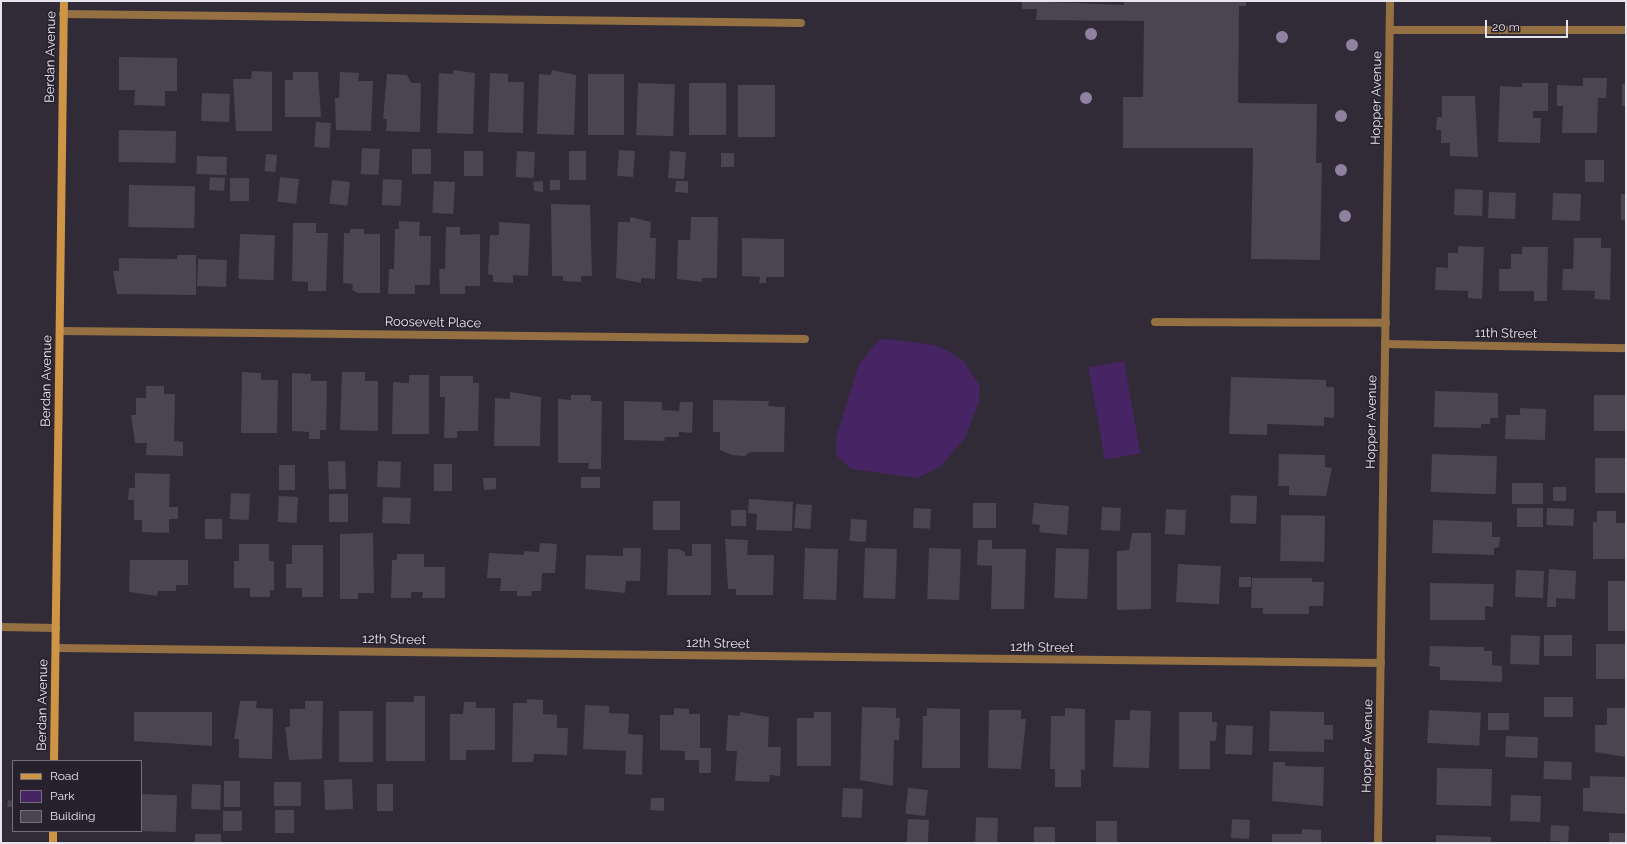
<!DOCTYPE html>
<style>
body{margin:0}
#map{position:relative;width:1627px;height:844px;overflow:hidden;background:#312b37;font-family:Raleway,sans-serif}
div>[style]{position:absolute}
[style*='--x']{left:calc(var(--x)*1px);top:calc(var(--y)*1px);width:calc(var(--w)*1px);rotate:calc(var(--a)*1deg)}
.green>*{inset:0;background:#472564;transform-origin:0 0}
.building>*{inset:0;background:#4b4552;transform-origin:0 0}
.lane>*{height:8px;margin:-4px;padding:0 4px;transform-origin:4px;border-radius:4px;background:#957042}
.street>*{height:8px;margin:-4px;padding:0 4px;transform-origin:4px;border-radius:4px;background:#957042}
.secondary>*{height:8px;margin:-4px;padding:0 4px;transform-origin:4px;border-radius:4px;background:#cf9546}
.trees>*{width:12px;height:12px;margin:-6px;border-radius:50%;background:#90829e}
span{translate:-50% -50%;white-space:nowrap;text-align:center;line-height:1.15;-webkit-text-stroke:3px #27212d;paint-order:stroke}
.street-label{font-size:13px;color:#e8e4ec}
.frame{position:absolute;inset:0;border:2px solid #e8e4ec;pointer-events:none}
.legend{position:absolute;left:12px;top:760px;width:130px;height:72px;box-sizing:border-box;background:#27212d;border:1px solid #746f79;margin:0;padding:5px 7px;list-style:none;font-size:12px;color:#e8e4ec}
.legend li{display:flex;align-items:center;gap:8px;height:20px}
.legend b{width:20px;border:1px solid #746f79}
.scale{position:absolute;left:1485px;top:20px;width:83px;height:18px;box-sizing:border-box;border:2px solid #e8e4ec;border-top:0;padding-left:5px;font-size:12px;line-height:14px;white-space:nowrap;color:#e8e4ec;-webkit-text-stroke:3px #27212d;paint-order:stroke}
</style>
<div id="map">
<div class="green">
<div style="clip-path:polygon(887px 339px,935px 345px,948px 351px,964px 362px,980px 386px,979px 401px,965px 438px,940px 467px,917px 478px,851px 469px,836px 455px,836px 438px,859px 364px,879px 340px)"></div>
<div style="left:1124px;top:361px;width:94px;height:36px;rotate:80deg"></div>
</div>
<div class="building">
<div style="clip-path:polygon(1022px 1px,1124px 5px,1124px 1px,1246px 1px,1246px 6px,1239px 6px,1238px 103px,1317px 104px,1316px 163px,1322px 163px,1320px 260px,1251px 259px,1253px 148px,1123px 148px,1123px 97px,1143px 97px,1144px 21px,1036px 20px,1037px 9px,1022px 9px)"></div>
<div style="clip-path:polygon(119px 57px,177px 58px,177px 91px,165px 91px,165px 106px,134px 105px,135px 90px,119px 90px)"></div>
<div style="clip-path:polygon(453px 70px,475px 73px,473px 134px,437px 133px,439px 73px,453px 74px)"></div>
<div style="clip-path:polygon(552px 70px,576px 75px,574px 135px,537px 134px,539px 74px,551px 75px)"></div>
<div style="clip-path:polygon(252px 71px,272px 72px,272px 131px,236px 131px,233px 79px,251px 79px)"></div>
<div style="clip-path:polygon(293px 72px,318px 72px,321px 117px,285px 117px,285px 80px,293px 80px)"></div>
<div style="clip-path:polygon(340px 72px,359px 73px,358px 81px,373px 81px,371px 131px,336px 130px,335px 98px,339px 98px)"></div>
<div style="clip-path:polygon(490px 73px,508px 74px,508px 82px,524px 82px,523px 133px,488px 132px)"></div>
<div style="clip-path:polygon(387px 74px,407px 75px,411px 83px,421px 83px,420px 132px,386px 131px,387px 119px,383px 119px)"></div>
<div style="left:588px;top:74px;width:36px;height:61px"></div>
<div style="clip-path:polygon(1583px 78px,1607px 78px,1606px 98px,1598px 98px,1597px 133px,1562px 133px,1563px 106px,1557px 106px,1557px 85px,1583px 86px)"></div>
<div style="left:638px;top:83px;width:37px;height:52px;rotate:2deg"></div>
<div style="left:689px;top:83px;width:37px;height:52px"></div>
<div style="clip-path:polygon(1522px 83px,1548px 83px,1548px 111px,1533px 111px,1533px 118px,1541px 118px,1540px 143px,1498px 142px,1500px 86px,1522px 87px)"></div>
<div style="left:1622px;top:84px;width:4px;height:22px"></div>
<div style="left:738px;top:85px;width:37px;height:52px"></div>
<div style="left:202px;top:93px;width:28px;height:28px;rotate:2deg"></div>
<div style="clip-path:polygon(1442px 96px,1475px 96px,1478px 157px,1450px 156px,1450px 143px,1441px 143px,1441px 130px,1436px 130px,1437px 117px,1442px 117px)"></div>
<div style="left:316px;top:122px;width:15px;height:25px;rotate:4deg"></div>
<div style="left:119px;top:130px;width:57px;height:32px;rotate:1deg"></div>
<div style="left:362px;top:148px;width:18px;height:26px;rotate:3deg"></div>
<div style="left:412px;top:149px;width:19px;height:25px"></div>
<div style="left:619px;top:150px;width:16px;height:26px;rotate:4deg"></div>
<div style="left:464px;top:151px;width:19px;height:25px"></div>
<div style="left:517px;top:151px;width:18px;height:26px;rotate:3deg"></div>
<div style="left:569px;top:151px;width:17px;height:29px"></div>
<div style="left:670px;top:151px;width:16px;height:27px;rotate:4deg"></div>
<div style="left:721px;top:153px;width:13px;height:14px"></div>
<div style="left:266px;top:154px;width:11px;height:17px;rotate:5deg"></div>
<div style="left:197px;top:156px;width:30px;height:18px;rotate:2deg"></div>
<div style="left:1585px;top:160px;width:19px;height:22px"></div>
<div style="left:210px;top:177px;width:15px;height:13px;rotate:4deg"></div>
<div style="left:280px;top:177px;width:19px;height:25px;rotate:6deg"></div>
<div style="left:230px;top:178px;width:19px;height:23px"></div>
<div style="left:383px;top:179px;width:19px;height:26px;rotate:3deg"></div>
<div style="left:332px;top:180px;width:18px;height:24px;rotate:6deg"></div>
<div style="left:550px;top:180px;width:10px;height:10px"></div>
<div style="left:434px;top:181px;width:21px;height:32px;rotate:3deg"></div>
<div style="clip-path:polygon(543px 181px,543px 192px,534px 191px,533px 182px)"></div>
<div style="clip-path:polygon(676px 181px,688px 181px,688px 193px,675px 192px)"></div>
<div style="left:129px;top:185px;width:66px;height:42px;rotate:1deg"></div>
<div style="left:1455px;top:189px;width:28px;height:26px;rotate:2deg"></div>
<div style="left:1489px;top:192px;width:27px;height:26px;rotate:2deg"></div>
<div style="left:1553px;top:193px;width:28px;height:27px;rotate:2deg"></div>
<div style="left:1621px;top:194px;width:5px;height:26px"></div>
<div style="clip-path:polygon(551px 204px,590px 205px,592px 276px,581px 276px,581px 282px,563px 281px,563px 276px,552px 276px)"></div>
<div style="clip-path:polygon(630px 217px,651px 222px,650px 238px,656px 238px,655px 279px,641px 278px,641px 283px,616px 278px,618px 222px,630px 222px)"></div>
<div style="clip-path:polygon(691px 217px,718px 217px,717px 278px,702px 278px,702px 282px,677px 279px,678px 240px,690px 240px)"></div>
<div style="clip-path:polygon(399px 221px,420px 222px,419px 236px,431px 236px,430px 285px,415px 285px,415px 294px,388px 294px,389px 269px,394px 269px,395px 229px,399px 229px)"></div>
<div style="clip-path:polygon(499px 222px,530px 224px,528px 276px,513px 275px,513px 283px,493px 282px,493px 275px,488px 274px,490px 235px,499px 235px)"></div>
<div style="clip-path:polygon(293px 223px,316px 223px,316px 233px,328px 233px,326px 291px,308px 291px,308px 282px,292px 281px)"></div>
<div style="clip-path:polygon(446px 227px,460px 227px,460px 235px,480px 234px,480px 286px,465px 286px,465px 294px,440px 294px,439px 269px,445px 269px)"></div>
<div style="clip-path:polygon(350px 229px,364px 229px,364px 234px,380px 234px,380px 293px,358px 293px,352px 290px,353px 284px,343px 283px,344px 233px,350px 233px)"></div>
<div style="left:240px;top:234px;width:35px;height:45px;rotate:2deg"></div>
<div style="clip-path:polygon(742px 238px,784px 239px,784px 277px,766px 277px,766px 283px,759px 283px,760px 277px,742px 276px)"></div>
<div style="clip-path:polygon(1574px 238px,1601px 238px,1601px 248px,1611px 248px,1610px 300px,1594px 299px,1595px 291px,1562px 290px,1563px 269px,1573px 269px)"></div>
<div style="clip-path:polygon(1458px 246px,1484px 247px,1482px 299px,1468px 298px,1468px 291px,1435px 290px,1436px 267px,1448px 268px,1448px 253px,1458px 253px)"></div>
<div style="clip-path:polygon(1522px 247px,1548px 247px,1547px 301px,1534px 301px,1534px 291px,1499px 291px,1499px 269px,1511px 269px,1511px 254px,1522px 254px)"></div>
<div style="clip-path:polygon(177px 255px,196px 255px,196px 295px,117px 294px,113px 271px,119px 271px,119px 258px,177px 259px)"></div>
<div style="left:198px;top:259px;width:29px;height:27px;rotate:2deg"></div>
<div style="clip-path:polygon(242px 372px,261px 373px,261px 380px,278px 380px,277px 433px,241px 433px)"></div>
<div style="clip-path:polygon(342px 372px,365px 372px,365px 381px,378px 381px,378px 431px,340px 430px)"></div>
<div style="clip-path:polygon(292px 373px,311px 374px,311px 381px,327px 381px,326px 430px,320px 430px,320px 439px,309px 439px,309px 432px,292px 431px)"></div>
<div style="clip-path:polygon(409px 375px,429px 375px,429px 434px,392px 434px,393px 382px,409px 383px)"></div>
<div style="clip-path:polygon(440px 376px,473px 376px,473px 383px,479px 383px,478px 431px,457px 431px,457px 438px,444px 438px,445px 397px,440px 397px)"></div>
<div style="clip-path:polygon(1231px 377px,1326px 380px,1326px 387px,1334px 387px,1334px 418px,1324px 417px,1324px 426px,1267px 424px,1267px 435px,1229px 434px)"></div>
<div style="clip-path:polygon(146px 386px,164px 386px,164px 394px,175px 394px,174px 441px,183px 442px,183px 456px,146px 455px,147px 443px,135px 443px,131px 415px,136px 415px,136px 398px,146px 398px)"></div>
<div style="clip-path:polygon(1435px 391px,1498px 393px,1498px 418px,1490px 418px,1490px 424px,1481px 424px,1481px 428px,1434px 427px)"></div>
<div style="clip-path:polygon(510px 392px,541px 397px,540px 446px,494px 446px,495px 398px,510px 399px)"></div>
<div style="clip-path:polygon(571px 395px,591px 395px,591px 401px,602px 401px,601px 469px,588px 469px,589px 463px,558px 463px,558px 399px,571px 400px)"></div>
<div style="left:1594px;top:395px;width:32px;height:36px"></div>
<div style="clip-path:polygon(713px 400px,769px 401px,768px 406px,785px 407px,784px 452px,750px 452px,745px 456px,732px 455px,720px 450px,720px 432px,713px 432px)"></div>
<div style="clip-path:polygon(624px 401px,662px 402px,662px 410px,679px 411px,680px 402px,693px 402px,692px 433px,679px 432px,679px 437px,664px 437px,665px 441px,624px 440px)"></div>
<div style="clip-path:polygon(1520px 408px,1546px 409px,1545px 440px,1505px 439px,1506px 415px,1520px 415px)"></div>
<div style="clip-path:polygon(1279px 454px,1325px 455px,1325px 467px,1332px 468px,1326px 496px,1289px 495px,1289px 486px,1278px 486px)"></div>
<div style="left:1432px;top:454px;width:65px;height:38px;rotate:2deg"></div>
<div style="left:1595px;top:458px;width:31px;height:35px"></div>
<div style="left:345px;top:461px;width:28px;height:17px;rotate:88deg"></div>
<div style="left:378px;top:461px;width:23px;height:26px;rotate:2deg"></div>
<div style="left:434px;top:464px;width:18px;height:27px"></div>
<div style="left:279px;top:465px;width:16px;height:25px"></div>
<div style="clip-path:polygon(135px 473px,170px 474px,169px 507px,178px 507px,178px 519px,169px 519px,169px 533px,142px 532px,142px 520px,134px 520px,134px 500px,128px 500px,129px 488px,135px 488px)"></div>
<div style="left:581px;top:477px;width:19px;height:11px"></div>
<div style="clip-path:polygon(483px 478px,496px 478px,496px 489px,484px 490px)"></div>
<div style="left:1512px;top:483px;width:31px;height:21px"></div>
<div style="left:1553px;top:487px;width:13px;height:14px"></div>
<div style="left:231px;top:493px;width:19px;height:26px;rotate:3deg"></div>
<div style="left:329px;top:494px;width:19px;height:28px"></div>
<div style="left:1231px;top:495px;width:26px;height:28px;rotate:2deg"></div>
<div style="left:279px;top:496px;width:19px;height:26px;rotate:3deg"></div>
<div style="left:383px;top:497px;width:28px;height:26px;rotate:2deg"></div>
<div style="clip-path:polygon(749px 499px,793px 502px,792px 531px,756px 530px,757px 514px,748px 513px)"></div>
<div style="left:653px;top:501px;width:27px;height:29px"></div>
<div style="left:973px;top:503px;width:23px;height:25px"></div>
<div style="clip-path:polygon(1034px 503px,1069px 506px,1067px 535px,1039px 532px,1040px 525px,1032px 524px)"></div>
<div style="left:796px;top:504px;width:16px;height:24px;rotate:4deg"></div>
<div style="left:1102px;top:507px;width:19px;height:23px;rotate:3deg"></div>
<div style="left:914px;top:508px;width:17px;height:20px;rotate:3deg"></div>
<div style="left:1517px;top:508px;width:26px;height:19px"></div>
<div style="left:1547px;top:508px;width:27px;height:17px;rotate:2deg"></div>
<div style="left:1166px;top:509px;width:20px;height:25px;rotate:3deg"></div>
<div style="left:731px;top:510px;width:15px;height:16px"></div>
<div style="clip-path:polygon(1597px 511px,1616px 511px,1616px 523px,1626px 523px,1626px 559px,1593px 559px,1593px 522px,1597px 522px)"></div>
<div style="left:1281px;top:515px;width:44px;height:46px;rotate:1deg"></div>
<div style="left:205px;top:519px;width:17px;height:20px"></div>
<div style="left:851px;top:519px;width:16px;height:22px;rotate:4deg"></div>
<div style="clip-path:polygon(1433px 520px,1492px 522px,1492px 537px,1500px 537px,1499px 547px,1494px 548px,1494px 555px,1432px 553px)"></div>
<div style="clip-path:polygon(373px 533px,374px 593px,358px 593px,358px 599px,340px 599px,340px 534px)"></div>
<div style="clip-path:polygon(1132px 533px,1151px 533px,1151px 609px,1117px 610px,1117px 551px,1129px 550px)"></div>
<div style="clip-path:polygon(725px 539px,748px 540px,747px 555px,774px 555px,773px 595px,736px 595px,736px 589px,728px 589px)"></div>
<div style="clip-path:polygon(978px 540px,992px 540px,992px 549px,1026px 549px,1024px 609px,991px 609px,992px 566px,977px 565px)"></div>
<div style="clip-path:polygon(540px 543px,557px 544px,555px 573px,542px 573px,541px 591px,532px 591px,531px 596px,517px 596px,517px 591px,500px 591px,501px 578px,487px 578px,489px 553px,524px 555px,524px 551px,539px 552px)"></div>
<div style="clip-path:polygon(239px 544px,269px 544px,269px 561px,274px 561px,274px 590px,270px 590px,270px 597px,250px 597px,250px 588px,234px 588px,234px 561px,239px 561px)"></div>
<div style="clip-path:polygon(692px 544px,711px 544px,711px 595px,667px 595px,668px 549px,678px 549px,685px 552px,685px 556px,692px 556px)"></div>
<div style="clip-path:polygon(292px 545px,323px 545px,323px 597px,302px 597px,302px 588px,286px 588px,286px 564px,292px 564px)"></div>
<div style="clip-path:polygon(623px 548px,641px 548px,640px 581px,626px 581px,625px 593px,585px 589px,586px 555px,623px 556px)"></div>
<div style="left:805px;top:548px;width:33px;height:51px;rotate:2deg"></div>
<div style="left:865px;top:548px;width:32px;height:50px;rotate:2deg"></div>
<div style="left:929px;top:548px;width:32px;height:51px;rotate:2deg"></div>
<div style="left:1056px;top:548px;width:33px;height:50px;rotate:2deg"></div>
<div style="clip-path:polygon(397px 554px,424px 554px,424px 567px,445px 567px,445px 598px,422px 598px,423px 592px,411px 592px,411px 598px,391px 598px,392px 560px,397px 560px)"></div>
<div style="clip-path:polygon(130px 560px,188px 560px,188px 585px,176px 585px,176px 591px,158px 591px,157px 596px,129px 592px)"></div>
<div style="left:1178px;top:564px;width:43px;height:38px;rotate:3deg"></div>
<div style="clip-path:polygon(1549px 569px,1576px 571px,1575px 599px,1556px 598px,1556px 607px,1547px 607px)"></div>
<div style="left:1516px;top:570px;width:28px;height:27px;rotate:2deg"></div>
<div style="left:1239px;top:577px;width:12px;height:10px"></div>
<div style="clip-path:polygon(1252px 578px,1312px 578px,1312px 582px,1324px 582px,1323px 606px,1309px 606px,1309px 614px,1263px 614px,1263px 608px,1251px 608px)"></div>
<div style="left:1608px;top:581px;width:18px;height:50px"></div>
<div style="clip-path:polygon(1430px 583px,1494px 584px,1493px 607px,1485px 606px,1485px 620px,1430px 620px)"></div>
<div style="left:1511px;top:635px;width:29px;height:29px;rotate:2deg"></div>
<div style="left:1544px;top:635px;width:28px;height:21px"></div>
<div style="left:1596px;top:644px;width:30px;height:35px"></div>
<div style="clip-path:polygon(1430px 646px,1484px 647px,1484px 651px,1492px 651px,1492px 665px,1502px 666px,1502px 682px,1440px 680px,1440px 667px,1429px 666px)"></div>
<div style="clip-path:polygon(414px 696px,425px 696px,425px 761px,386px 761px,386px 702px,414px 702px)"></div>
<div style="left:1544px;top:697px;width:29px;height:20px"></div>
<div style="clip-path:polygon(527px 699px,543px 700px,543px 714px,557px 715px,557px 728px,568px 728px,567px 755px,534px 754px,533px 762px,512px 762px,513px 703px,527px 703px)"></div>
<div style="clip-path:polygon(240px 701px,257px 701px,256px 708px,273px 709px,272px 759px,239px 758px,239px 739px,234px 739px)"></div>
<div style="clip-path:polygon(305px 701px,323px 701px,322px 759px,289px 760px,285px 727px,290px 727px,290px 709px,305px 709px)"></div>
<div style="clip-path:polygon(464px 702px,476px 702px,476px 708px,495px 708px,495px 750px,466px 750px,466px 760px,450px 760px,450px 714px,463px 714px)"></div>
<div style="clip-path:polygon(585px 705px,609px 706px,609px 713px,629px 714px,628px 734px,643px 735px,642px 775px,625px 774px,626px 751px,583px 749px)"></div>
<div style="clip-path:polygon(862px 707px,896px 708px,896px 718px,900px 718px,899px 740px,894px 740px,893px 786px,860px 780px)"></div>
<div style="clip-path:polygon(674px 708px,689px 709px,689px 714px,700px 714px,700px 748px,711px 748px,711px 773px,699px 773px,699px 760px,685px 760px,685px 751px,660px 750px,660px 715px,674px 715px)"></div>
<div style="clip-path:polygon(927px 708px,960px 709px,960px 768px,922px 768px,923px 716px,927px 716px)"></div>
<div style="clip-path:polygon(1065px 708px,1085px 709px,1085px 770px,1081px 769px,1081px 787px,1055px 787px,1055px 769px,1050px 769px,1051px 716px,1065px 716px)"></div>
<div style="clip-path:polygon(1607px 708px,1626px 708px,1626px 757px,1595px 752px,1595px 725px,1607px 725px)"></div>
<div style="clip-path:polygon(989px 710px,1021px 710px,1021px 719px,1026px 719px,1021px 769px,988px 768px)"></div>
<div style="clip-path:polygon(1130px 710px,1151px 711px,1149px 768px,1113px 767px,1115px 720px,1130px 720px)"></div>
<div style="left:1429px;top:710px;width:52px;height:33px;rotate:3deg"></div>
<div style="left:339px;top:711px;width:34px;height:51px"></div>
<div style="clip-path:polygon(1270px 711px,1324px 712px,1324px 725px,1333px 725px,1333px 740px,1324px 739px,1324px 752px,1269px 751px)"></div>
<div style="clip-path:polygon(134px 712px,212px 712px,212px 746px,134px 741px)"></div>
<div style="clip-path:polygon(740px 712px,769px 717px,768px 747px,781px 747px,780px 776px,770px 775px,769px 782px,735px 781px,737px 751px,726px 751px,728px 715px,740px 716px)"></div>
<div style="clip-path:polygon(814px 712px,831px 712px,831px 766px,797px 766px,797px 718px,814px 718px)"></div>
<div style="clip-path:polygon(1179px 712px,1212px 712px,1212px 722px,1217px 722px,1216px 741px,1210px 741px,1210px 769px,1179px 769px)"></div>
<div style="left:1488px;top:713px;width:21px;height:17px"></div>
<div style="left:1226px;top:725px;width:27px;height:29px;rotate:2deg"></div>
<div style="left:1506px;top:736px;width:32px;height:21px;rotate:2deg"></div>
<div style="left:1544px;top:761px;width:28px;height:18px;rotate:2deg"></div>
<div style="clip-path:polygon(1273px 762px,1285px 762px,1285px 766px,1324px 767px,1323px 806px,1272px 801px)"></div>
<div style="left:1437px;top:768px;width:55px;height:37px;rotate:1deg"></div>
<div style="clip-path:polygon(1590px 776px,1626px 777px,1626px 814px,1583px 811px,1583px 788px,1590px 788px)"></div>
<div style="left:352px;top:779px;width:30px;height:28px;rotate:88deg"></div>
<div style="left:224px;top:781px;width:16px;height:26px"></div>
<div style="left:301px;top:782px;width:24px;height:27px;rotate:90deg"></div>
<div style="left:192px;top:784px;width:29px;height:25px;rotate:2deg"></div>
<div style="left:377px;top:784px;width:16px;height:27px"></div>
<div style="left:843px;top:788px;width:20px;height:29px;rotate:3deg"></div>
<div style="left:908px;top:788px;width:20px;height:26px;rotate:6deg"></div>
<div style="left:141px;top:794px;width:36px;height:37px;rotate:2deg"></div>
<div style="left:1511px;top:795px;width:30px;height:26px;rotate:2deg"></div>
<div style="clip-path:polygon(651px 798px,664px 798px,664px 811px,650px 810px)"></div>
<div style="clip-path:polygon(8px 800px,13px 801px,13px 807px,7px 807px)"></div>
<div style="left:275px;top:810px;width:19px;height:23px"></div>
<div style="left:223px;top:811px;width:19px;height:20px"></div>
<div style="left:998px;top:818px;width:25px;height:22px;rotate:92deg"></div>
<div style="left:908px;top:819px;width:21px;height:23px;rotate:3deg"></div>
<div style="left:1232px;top:819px;width:18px;height:19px;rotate:3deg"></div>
<div style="left:1096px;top:821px;width:21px;height:22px"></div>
<div style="left:1551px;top:825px;width:18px;height:16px;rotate:3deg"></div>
<div style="left:1034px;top:827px;width:21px;height:16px"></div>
<div style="clip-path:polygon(1302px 829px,1321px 830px,1321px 843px,1272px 843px,1272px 834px,1302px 834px)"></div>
<div style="left:1609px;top:833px;width:17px;height:10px"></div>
<div style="left:195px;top:834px;width:26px;height:9px"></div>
<div style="clip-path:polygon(1436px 835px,1491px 837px,1491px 843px,1436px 843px)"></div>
</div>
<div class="lane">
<div style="--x:1155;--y:322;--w:231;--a:0.2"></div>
</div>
<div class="street">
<div style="--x:63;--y:14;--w:738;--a:0.7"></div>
<div style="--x:1390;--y:30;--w:236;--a:0"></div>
<div style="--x:60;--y:331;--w:745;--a:0.62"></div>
<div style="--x:1385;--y:344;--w:241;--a:1"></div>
<div style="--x:1;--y:627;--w:55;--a:1"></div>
<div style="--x:56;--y:648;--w:1325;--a:0.65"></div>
<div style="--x:1378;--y:843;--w:842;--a:-89.18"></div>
</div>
<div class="secondary">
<div style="--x:54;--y:761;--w:760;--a:-89.25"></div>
<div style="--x:53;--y:843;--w:12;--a:-90"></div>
</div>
<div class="trees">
<div style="left:1091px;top:34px"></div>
<div style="left:1282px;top:37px"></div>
<div style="left:1352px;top:45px"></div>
<div style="left:1086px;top:98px"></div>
<div style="left:1341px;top:116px"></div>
<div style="left:1341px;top:170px"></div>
<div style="left:1345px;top:216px"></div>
</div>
<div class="street-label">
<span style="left:51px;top:57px;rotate:-89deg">Berdan Avenue</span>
<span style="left:1377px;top:98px;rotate:-89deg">Hopper Avenue</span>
<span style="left:433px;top:323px;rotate:1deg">Roosevelt Place</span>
<span style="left:1506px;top:334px;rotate:1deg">11th Street</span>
<span style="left:47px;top:381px;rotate:-89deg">Berdan Avenue</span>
<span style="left:1372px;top:422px;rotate:-89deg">Hopper Avenue</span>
<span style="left:394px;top:640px;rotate:1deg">12th Street</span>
<span style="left:718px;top:644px;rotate:1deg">12th Street</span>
<span style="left:1042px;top:648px;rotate:1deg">12th Street</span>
<span style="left:43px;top:705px;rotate:-89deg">Berdan Avenue</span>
<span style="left:1368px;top:746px;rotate:-89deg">Hopper Avenue</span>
</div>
<div class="frame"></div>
<ul class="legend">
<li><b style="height:5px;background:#cf9546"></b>Road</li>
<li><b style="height:11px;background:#472564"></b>Park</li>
<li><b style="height:11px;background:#4b4552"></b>Building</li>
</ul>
<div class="scale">20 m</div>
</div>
